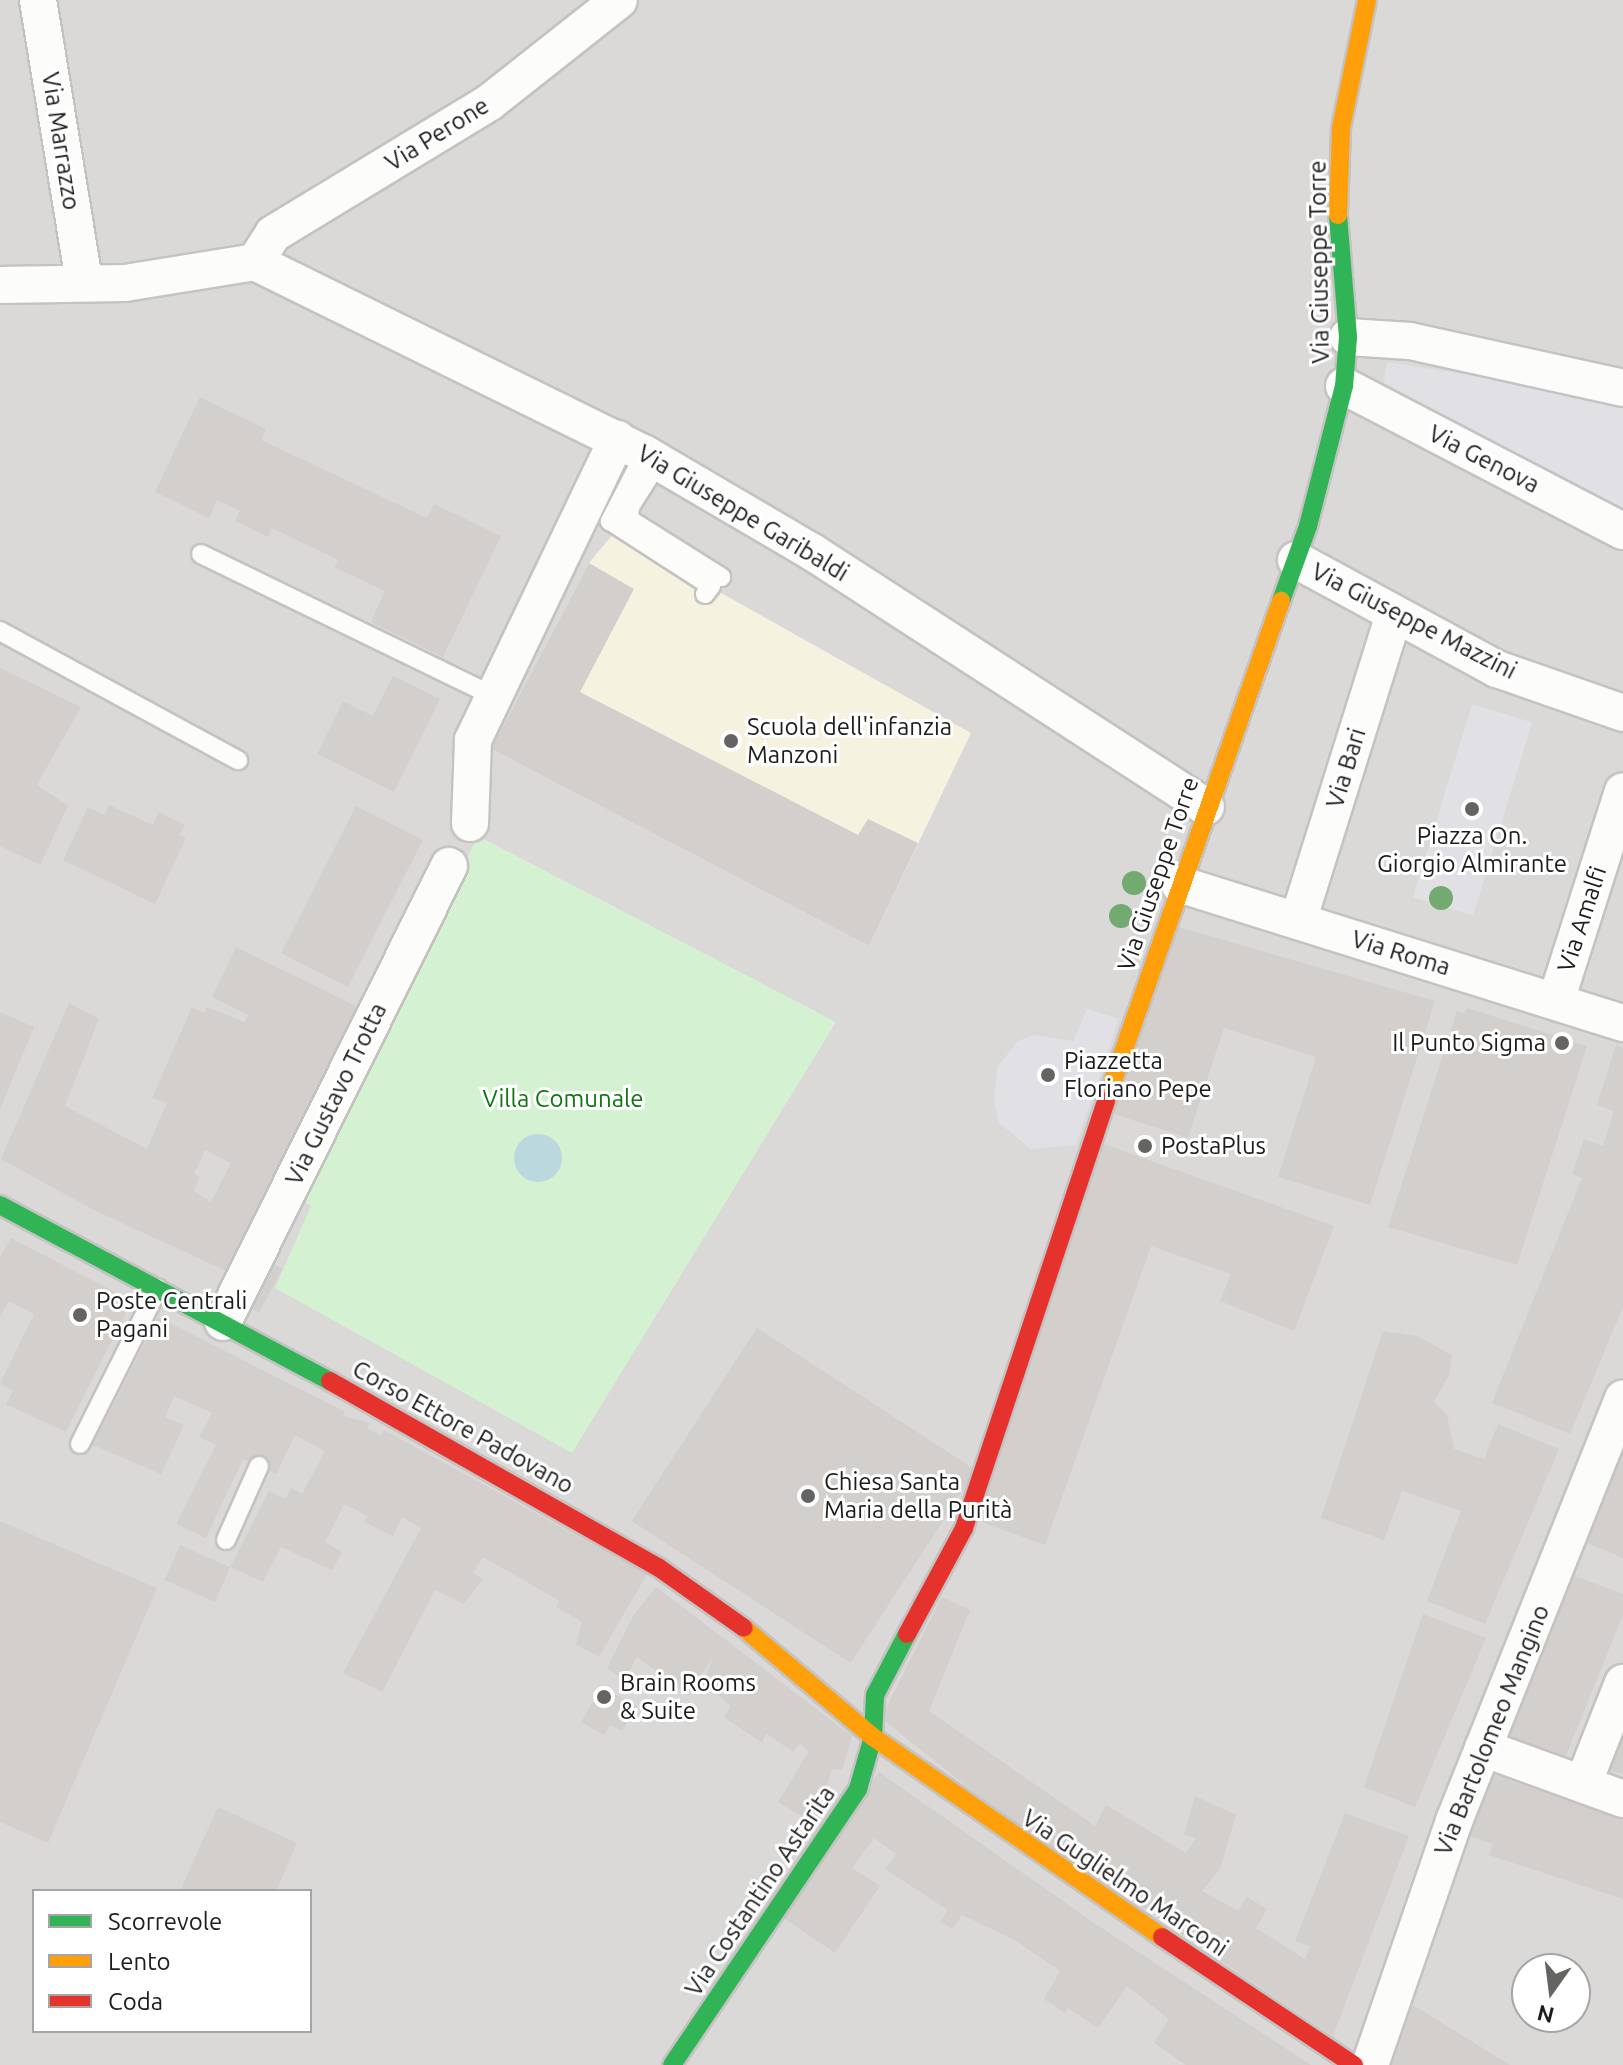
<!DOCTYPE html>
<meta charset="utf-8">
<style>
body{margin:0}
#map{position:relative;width:1623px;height:2065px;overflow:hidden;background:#ebe9e6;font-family:Ubuntu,sans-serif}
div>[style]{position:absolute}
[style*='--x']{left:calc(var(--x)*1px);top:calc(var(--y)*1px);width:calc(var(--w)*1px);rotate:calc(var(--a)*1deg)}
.residential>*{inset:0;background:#dad9d7}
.education>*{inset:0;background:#f5f3e0}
.park>*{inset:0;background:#d4f1d2}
.plaza>*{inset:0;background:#e0e0e5;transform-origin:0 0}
.water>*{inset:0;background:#bad8de}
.round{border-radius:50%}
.building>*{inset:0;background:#d2cfcd;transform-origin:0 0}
.roads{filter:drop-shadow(2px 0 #c4c3c2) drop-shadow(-2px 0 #c4c3c2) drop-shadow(0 2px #c4c3c2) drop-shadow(0 -2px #c4c3c2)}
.lane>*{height:18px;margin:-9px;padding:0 9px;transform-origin:9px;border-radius:9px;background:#fcfcfb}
.street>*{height:36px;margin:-18px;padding:0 18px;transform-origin:18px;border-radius:18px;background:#fcfcfb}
.fast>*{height:18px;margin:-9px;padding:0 9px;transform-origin:9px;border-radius:9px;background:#30b455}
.slow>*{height:18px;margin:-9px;padding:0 9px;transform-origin:9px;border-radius:9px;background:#ff9f0a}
.jam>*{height:18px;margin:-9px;padding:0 9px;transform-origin:9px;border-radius:9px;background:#e5322d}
.trees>*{width:24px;height:24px;margin:-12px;border-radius:50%;background:#72aa71}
.dots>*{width:22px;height:22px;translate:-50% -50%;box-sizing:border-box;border:4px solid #fff;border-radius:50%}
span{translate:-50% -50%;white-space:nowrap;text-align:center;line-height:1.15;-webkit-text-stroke:6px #fff;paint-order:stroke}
.street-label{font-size:24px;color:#1d1d1d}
.poi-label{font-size:24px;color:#1d1d1d}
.left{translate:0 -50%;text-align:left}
.right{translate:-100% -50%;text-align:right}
.park-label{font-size:24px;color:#0f7712}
.legend{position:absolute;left:32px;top:1889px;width:280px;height:144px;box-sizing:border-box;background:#fff;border:2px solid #a5a5a5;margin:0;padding:10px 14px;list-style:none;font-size:24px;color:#1d1d1d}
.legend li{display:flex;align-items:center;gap:16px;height:40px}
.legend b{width:40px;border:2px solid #a5a5a5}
.north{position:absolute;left:1511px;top:1953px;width:80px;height:80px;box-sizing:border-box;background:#fff;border:2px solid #a5a5a5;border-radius:50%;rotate:194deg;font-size:22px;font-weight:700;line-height:32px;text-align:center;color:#1d1d1d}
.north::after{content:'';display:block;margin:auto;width:28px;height:36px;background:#656463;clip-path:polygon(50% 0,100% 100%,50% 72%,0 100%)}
</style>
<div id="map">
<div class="residential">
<div style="clip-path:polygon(evenodd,0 0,1623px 0,1623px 2065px,0 2065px,0 0,34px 1891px,310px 1891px,310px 2031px,34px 2031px,34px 1891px,0 0,1527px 1969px,1575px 1969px,1575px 2017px,1527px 2017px,1527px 1969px)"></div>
</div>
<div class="education">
<div style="clip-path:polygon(614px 533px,971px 733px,869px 946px,491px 749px,589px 563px)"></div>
</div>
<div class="park">
<div style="clip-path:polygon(478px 836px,836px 1022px,572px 1453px,275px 1288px,311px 1206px,297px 1197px)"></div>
</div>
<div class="plaza">
<div style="clip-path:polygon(1387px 362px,1623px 399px,1623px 510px,1381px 397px)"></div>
<div style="left:1472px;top:704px;width:63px;height:202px;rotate:17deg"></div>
<div style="clip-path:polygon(1087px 1009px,1119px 1019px,1076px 1145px,1031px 1149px,999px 1123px,994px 1103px,997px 1067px,1018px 1041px,1033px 1035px,1073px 1041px)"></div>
</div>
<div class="water">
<div class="round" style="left:514px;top:1134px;width:48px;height:48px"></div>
</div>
<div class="building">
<div style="clip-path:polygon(200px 397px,266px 429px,261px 440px,427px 518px,434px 504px,501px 536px,443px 657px,371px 622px,385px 591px,334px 567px,338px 560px,272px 528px,268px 537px,235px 521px,240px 511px,217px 500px,209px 518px,155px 492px)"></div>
<div style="clip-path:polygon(589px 563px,634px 589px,580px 692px,858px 835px,868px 819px,918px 843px,869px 946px,491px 749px)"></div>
<div style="clip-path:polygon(0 668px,81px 707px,37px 785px,68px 806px,40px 865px,0 846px)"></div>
<div style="clip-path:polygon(393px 676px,440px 699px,394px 792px,317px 754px,343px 701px,373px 716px)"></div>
<div style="clip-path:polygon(109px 805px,153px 825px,159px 812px,185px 825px,179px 835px,186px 838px,155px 904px,63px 860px,88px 807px,104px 815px)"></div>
<div style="left:356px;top:806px;width:75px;height:165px;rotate:27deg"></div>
<div style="clip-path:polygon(1178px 927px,1435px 1001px,1370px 1205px,1278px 1177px,1316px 1057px,1224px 1028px,1188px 1138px,1114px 1114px)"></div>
<div style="clip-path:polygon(evenodd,236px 947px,360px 1008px,226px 1271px,94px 1210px,1px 1159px,69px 1003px,99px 1019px,65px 1106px,147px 1149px,167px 1103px,152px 1098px,192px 1007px,204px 1013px,207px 1007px,245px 1022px,248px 1015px,212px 997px,236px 947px,205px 1150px,231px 1163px,211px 1202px,194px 1191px,200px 1177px,194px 1174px,205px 1150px)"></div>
<div style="clip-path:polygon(1467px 1008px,1587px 1046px,1517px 1265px,1388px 1227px,1457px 1011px,1465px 1014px)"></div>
<div style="clip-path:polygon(0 1012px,34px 1027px,0 1109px)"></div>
<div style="clip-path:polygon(1616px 1045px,1623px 1048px,1623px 1307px,1570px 1434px,1492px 1403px,1582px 1178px,1572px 1174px,1584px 1139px,1603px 1146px,1614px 1111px,1597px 1105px)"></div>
<div style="clip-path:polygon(1098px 1142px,1334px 1226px,1294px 1331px,1220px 1301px,1231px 1274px,1151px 1246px,1045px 1545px,971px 1518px)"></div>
<div style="clip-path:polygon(11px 1238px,132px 1301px,66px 1432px,6px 1404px,13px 1390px,0 1384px,34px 1314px,9px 1301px,0 1317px,0 1257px)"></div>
<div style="clip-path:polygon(263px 1259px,282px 1269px,259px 1313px,243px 1303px)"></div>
<div style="clip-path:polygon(158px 1317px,345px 1412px,343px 1416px,370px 1423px,367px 1428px,381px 1436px,384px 1430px,647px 1574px,599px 1657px,576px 1644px,582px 1622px,556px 1607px,560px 1601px,483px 1557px,473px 1573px,483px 1579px,464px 1604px,435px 1590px,382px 1692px,343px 1673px,421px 1528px,402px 1517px,393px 1536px,364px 1522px,368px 1516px,344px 1504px,325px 1542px,342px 1552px,332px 1570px,281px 1547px,263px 1582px,230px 1567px,269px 1491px,285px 1499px,291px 1488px,302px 1494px,325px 1451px,295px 1435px,276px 1474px,243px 1459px,206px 1538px,176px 1524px,216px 1445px,199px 1437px,212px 1413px,174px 1396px,165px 1417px,184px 1425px,161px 1474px,93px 1445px)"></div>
<div style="left:757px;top:1328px;width:261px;height:230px;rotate:33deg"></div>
<div style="clip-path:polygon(1383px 1331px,1417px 1336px,1452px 1355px,1449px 1375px,1434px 1402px,1447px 1415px,1454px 1449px,1484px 1459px,1498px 1424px,1559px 1449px,1485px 1624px,1427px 1601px,1461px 1511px,1402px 1491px,1384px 1540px,1321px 1518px)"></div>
<div style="clip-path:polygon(1623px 1432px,1623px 1558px,1578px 1539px)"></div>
<div style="clip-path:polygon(0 1521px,157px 1588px,48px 1843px,0 1822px)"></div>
<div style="left:180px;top:1545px;width:55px;height:38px;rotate:24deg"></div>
<div style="clip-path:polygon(1562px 1571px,1623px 1594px,1623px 1615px,1565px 1758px,1497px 1731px)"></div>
<div style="clip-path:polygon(656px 1587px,852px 1736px,842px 1770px,832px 1769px,815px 1824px,778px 1802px,809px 1751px,800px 1744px,793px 1752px,766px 1733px,762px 1743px,724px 1717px,731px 1706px,703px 1684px,713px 1658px,687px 1695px,637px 1657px,624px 1680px,607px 1668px,633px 1616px)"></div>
<div style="clip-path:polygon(942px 1597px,970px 1610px,929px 1711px,1095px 1826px,1106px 1805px,1186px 1853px,1196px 1838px,1184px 1835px,1195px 1796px,1236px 1815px,1220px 1869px,1202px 1891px,1238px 1911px,1247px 1897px,1267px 1909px,1256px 1928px,1305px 1959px,1310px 1947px,1295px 1941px,1345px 1813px,1409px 1836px,1333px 2036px,994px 1808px,881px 1718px)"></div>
<div style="clip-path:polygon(1423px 1614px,1486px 1638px,1415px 1807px,1364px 1787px)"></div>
<div style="clip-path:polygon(601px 1687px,637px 1706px,622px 1731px,610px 1725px,604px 1735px,581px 1722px)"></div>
<div style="clip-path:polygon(1623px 1730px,1623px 1774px,1607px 1769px)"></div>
<div style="clip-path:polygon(1478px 1769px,1623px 1820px,1623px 1899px,1489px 1855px,1493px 1844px,1453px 1830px)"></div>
<div style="clip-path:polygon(879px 1772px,1097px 1925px,1311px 2065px,1186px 2065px,1154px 2043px,1169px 2019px,1127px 1986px,1098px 2028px,1068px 2008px,1065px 2013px,1044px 1999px,1060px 1971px,1015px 1940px,962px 1915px,953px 1929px,940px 1922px,948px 1910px,885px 1869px,896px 1854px,874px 1838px,852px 1868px,880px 1886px,835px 1953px,779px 1915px)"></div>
<div style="clip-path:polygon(218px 1807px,297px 1843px,276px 1891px,180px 1891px)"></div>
<div style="clip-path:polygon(1413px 2005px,1510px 2065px,1392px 2065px)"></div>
</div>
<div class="roads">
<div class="lane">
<div style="--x:641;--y:461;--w:68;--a:117.3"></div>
<div style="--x:610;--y:521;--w:120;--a:32.8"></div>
<div style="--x:711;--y:586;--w:10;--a:127"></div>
<div style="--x:654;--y:469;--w:45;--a:122.3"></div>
<div style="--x:630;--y:507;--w:12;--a:95"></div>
<div style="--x:629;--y:519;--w:109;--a:32.2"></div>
<div style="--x:201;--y:554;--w:326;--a:25.9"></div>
<div style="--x:0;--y:631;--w:271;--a:28.5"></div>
<div style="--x:80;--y:1444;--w:174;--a:-63.4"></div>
<div style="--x:226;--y:1540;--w:81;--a:-66"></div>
</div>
<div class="street">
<div style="--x:38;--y:0;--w:286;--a:80.7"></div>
<div style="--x:255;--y:262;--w:435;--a:26.2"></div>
<div style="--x:645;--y:454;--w:194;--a:30.4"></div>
<div style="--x:812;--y:552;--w:469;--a:32.9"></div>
<div style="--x:255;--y:262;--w:33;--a:-57"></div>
<div style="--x:273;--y:234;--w:254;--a:-31.3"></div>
<div style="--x:490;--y:102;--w:164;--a:-38.3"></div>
<div style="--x:0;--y:285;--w:125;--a:-0.9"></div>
<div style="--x:125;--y:283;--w:132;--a:-9.2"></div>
<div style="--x:1348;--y:337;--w:62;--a:3.7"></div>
<div style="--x:1410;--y:341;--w:218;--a:12.4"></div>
<div style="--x:1344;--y:386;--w:314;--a:27.5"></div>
<div style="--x:1296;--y:560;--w:229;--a:28.5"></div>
<div style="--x:1497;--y:669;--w:133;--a:19.2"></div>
<div style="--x:470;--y:823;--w:83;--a:-87.9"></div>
<div style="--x:473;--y:740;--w:334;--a:-64.4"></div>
<div style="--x:1179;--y:884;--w:465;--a:17.4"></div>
<div style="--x:1298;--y:921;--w:321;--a:-72.6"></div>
<div style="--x:1556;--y:1001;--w:220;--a:-72.3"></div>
<div style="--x:223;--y:1322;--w:509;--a:-63.64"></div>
<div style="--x:1483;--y:1748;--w:149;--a:20"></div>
<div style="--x:1583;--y:1784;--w:109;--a:-68.4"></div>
<div style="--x:1370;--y:2065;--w:258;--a:-71"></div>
<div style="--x:1454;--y:1821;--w:455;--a:-68.2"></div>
</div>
<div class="fast">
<div style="--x:1281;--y:601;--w:80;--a:-70.2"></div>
<div style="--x:1308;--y:526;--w:145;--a:-75.6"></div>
<div style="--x:1344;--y:386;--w:49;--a:-85.3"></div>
<div style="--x:1348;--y:337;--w:122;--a:-94.7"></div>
<div style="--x:0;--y:1205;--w:374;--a:28.1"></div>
<div style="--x:672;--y:2065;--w:333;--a:-56"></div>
<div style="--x:858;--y:1789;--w:54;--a:-73.9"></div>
<div style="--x:873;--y:1737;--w:42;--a:-87.3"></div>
<div style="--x:875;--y:1695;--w:69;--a:-62.3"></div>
</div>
<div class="slow">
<div style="--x:1338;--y:215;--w:87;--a:-88"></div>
<div style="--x:1341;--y:128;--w:131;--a:-78.5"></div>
<div style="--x:1106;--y:1101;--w:530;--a:-70.71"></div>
<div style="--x:744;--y:1628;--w:169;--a:40.2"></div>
<div style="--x:873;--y:1737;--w:351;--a:34.7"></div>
</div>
<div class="jam">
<div style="--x:330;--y:1381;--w:377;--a:29.6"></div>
<div style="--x:658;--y:1567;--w:105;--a:35.3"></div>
<div style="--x:907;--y:1634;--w:120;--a:-61.7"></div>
<div style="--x:964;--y:1528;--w:450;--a:-71.6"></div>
<div style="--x:1162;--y:1937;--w:231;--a:33.7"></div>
</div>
</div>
<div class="trees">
<div style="left:1134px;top:883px"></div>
<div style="left:1441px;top:898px"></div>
<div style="left:1121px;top:916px"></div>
</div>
<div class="dots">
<div style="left:731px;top:741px;background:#656463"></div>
<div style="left:1472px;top:809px;background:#656463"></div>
<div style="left:1562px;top:1043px;background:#656463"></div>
<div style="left:1048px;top:1075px;background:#656463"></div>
<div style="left:1145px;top:1146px;background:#656463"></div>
<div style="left:80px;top:1315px;background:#656463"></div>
<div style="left:808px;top:1496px;background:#656463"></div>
<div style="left:604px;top:1697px;background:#656463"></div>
</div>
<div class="street-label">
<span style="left:437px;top:134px;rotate:-32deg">Via Perone</span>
<span style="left:61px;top:141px;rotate:81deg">Via Marrazzo</span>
<span style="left:1319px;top:262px;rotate:-91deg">Via Giuseppe Torre</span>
<span style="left:1484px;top:459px;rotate:27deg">Via Genova</span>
<span style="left:743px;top:513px;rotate:31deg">Via Giuseppe Garibaldi</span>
<span style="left:1414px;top:621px;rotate:27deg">Via Giuseppe Mazzini</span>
<span style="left:1346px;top:768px;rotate:-73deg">Via Bari</span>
<span style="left:1158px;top:874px;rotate:-71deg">Via Giuseppe Torre</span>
<span style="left:1582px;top:919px;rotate:-72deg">Via Amalfi</span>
<span style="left:1401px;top:953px;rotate:17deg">Via Roma</span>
<span style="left:336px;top:1094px;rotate:-64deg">Via Gustavo Trotta</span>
<span style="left:463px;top:1427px;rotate:29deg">Corso Ettore Padovano</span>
<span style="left:1492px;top:1730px;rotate:-68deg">Via Bartolomeo Mangino</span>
<span style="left:1125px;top:1883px;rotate:34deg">Via Guglielmo Marconi</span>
<span style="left:760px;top:1891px;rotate:-56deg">Via Costantino Astarita</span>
</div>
<div class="poi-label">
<span class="left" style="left:747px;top:741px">Scuola dell'infanzia<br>Manzoni</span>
<span style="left:1472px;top:850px">Piazza On.<br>Giorgio Almirante</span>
<span class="right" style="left:1546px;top:1043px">Il Punto Sigma</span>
<span class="left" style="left:1064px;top:1075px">Piazzetta<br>Floriano Pepe</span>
<span class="left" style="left:1161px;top:1146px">PostaPlus</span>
<span class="left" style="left:96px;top:1315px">Poste Centrali<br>Pagani</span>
<span class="left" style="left:824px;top:1496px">Chiesa Santa<br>Maria della Purità</span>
<span class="left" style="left:620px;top:1697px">Brain Rooms<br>&amp; Suite</span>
</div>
<div class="park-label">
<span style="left:563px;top:1099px">Villa Comunale</span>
</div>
<ul class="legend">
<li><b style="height:10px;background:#30b455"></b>Scorrevole</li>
<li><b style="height:10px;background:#ff9f0a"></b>Lento</li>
<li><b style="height:10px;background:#e5322d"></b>Coda</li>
</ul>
<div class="north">N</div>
</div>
